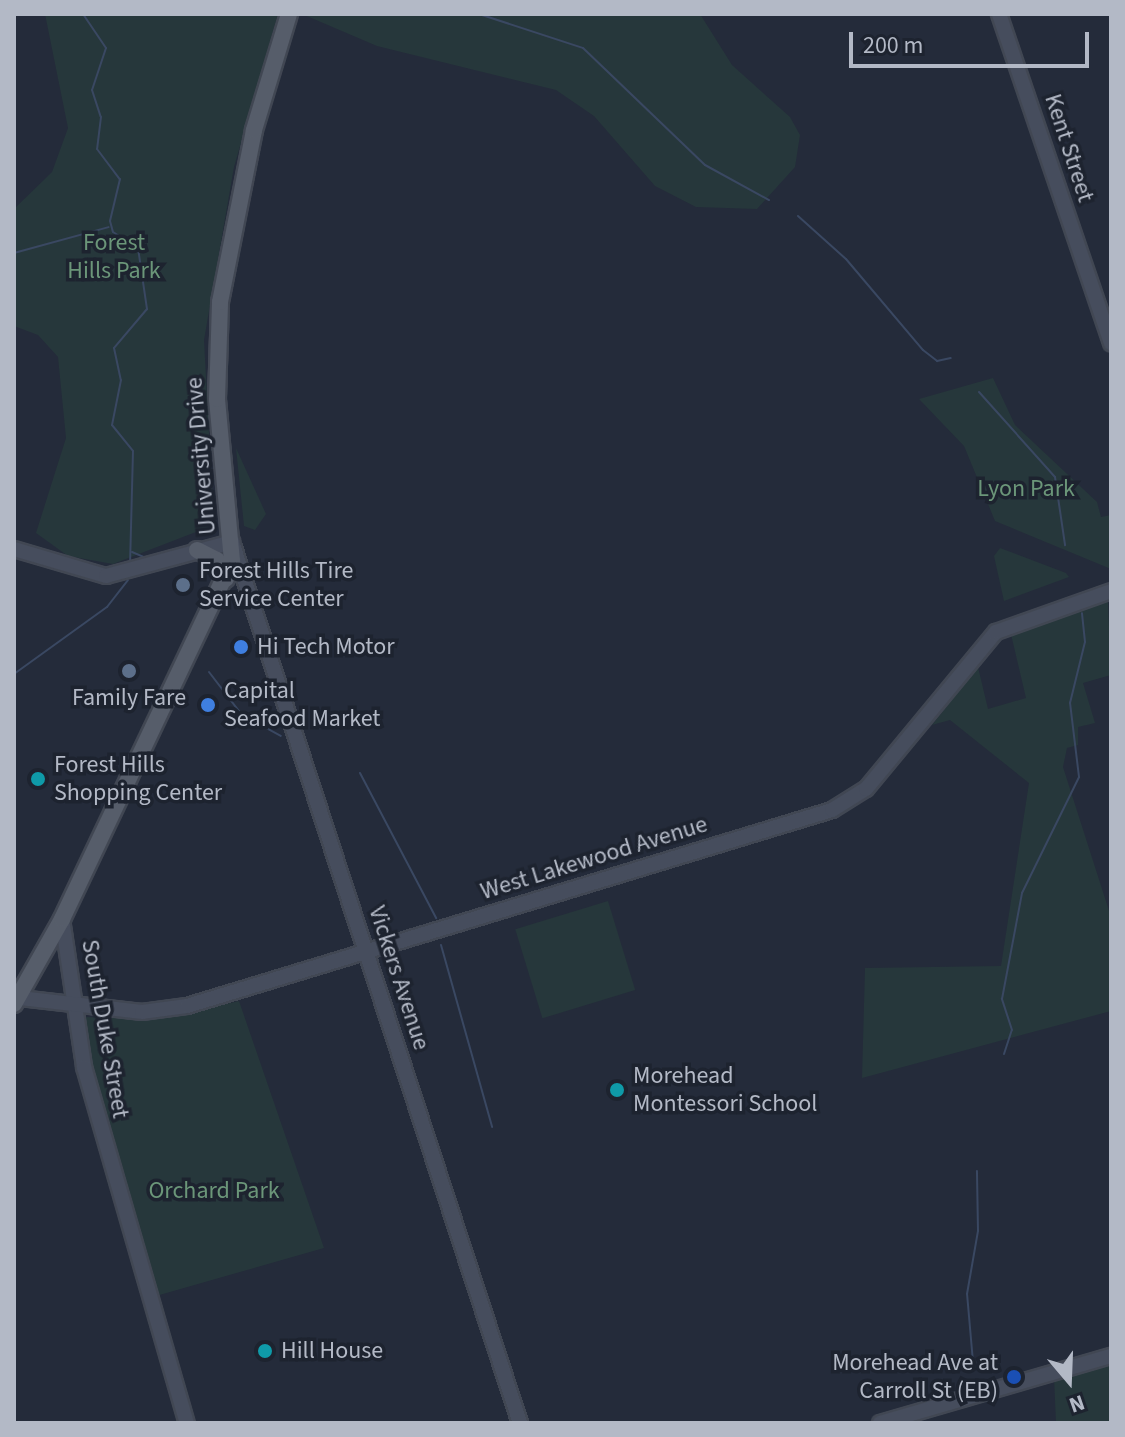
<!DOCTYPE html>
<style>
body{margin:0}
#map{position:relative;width:1125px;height:1437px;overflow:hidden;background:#242b3a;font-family:"Source Sans 3",sans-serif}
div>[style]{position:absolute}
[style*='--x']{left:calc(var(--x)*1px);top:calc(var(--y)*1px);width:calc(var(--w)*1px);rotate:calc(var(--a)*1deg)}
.green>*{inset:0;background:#26373b;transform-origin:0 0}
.stream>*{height:2px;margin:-1px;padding:0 1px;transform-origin:1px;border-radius:1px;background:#3a4862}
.roads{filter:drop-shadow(2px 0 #414753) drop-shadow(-2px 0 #414753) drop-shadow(0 2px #414753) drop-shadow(0 -2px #414753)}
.secondary>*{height:14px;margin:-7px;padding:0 7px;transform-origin:7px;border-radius:7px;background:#464d5d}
.primary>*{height:16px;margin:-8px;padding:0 8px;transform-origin:8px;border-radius:8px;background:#565d6a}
.dots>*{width:22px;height:22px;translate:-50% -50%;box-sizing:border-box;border:4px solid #1d232f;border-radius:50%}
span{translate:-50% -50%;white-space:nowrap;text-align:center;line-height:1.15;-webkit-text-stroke:7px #1d232f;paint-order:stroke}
.street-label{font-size:24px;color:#b3b9c6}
.park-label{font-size:24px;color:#6b9679}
.poi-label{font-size:24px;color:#b3b9c6}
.left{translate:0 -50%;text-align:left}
.right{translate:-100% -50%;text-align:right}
.frame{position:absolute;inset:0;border:16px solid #b3b9c6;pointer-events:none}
.north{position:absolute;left:1029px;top:1341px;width:80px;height:80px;-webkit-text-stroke:6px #1d232f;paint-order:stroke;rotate:161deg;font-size:22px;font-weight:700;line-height:32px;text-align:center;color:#b3b9c6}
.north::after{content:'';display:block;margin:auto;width:28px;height:36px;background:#b3b9c6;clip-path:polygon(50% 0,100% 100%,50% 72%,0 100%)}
.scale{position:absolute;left:849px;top:32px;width:240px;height:36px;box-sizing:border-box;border:4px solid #b3b9c6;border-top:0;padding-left:10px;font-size:24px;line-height:28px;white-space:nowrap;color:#b3b9c6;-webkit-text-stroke:6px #1d232f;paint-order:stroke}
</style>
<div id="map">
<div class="green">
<div style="clip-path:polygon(45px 14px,278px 14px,234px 167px,204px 340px,214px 525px,113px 564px,68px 556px,36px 533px,66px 438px,58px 357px,38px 335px,14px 326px,14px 209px,52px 172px,68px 128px)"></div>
<div style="clip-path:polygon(302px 14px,700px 14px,732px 65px,790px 117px,800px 135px,795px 167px,757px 209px,696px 207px,655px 186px,594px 116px,556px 90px,377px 46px)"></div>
<div style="clip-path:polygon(993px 378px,1015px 425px,1097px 502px,1101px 517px,1111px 515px,1111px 569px,995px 521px,964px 446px,919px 399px)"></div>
<div style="clip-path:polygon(236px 448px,266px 514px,255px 530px,244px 526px)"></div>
<div style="clip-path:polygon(1000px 548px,1066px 573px,1069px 577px,1004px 601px,994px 556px)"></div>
<div style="clip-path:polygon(1108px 602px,1111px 675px,1083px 683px,1095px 723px,1078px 727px,1078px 745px,1067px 748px,1063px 767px,1111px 917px,1111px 1011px,862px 1078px,865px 968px,1001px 966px,1029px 783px,950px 720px,932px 725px,978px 667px,988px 709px,1026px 698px,1010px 630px)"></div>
<div style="left:608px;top:901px;width:93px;height:97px;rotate:73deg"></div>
<div style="clip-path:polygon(239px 1001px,324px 1248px,156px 1296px,90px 1067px,83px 1017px,159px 1019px)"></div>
<div style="clip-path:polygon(1111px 1360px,1111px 1423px,1056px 1423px,1054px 1377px)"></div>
</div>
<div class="stream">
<div style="--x:83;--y:14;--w:41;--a:55.9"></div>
<div style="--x:106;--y:48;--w:44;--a:108.4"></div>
<div style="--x:92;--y:90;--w:28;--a:72"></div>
<div style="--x:101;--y:117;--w:32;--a:97"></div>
<div style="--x:97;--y:149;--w:38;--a:53"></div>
<div style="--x:120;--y:179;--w:43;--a:103.4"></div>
<div style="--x:110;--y:221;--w:11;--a:75"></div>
<div style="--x:113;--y:232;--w:30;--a:33"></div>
<div style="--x:138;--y:248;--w:62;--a:81.6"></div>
<div style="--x:147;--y:309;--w:51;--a:130.2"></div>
<div style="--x:114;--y:348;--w:33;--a:78"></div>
<div style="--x:121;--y:380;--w:46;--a:101.3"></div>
<div style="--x:112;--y:425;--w:33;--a:51"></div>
<div style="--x:133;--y:451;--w:111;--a:91.5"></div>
<div style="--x:479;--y:14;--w:109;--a:18.1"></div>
<div style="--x:583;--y:48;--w:169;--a:43.8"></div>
<div style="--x:705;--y:165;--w:73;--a:28.7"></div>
<div style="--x:798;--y:216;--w:64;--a:41.9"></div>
<div style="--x:846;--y:259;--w:119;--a:49.8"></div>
<div style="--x:923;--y:350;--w:18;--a:38"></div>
<div style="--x:937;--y:361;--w:14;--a:-12"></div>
<div style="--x:14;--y:253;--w:98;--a:-15.3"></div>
<div style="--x:979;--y:392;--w:114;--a:48.2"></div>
<div style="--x:1055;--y:477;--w:69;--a:81.6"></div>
<div style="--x:132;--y:552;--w:15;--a:23"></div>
<div style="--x:209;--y:672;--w:54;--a:52.5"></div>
<div style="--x:242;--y:715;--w:44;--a:28.3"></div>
<div style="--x:14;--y:674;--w:115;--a:-35.8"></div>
<div style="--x:107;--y:607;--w:34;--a:-52"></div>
<div style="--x:360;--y:773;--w:164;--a:62.3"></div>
<div style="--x:441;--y:945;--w:189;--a:74.3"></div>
<div style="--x:1004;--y:1054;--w:25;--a:-72"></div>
<div style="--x:1012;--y:1030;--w:33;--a:-108"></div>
<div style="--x:1002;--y:999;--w:108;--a:-79.3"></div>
<div style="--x:1022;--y:893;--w:129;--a:-63.8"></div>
<div style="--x:1079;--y:777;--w:75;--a:-96.9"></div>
<div style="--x:1070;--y:703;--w:63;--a:-76.2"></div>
<div style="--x:1085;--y:642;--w:29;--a:-96"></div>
<div style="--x:973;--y:1362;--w:68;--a:-95"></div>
<div style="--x:967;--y:1294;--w:64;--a:-80.1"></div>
<div style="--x:978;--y:1231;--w:60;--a:-91"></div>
</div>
<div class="roads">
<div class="secondary">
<div style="--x:999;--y:14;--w:348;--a:71.2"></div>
<div style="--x:234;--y:548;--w:921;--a:71.9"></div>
<div style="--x:14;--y:549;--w:96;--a:16.4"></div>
<div style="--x:106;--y:576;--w:131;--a:-15.1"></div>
<div style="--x:62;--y:919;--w:150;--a:81.5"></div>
<div style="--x:84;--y:1067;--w:371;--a:73.9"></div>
<div style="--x:20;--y:998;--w:123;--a:6.5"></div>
<div style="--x:142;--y:1012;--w:45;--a:-7.6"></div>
<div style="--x:187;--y:1006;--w:674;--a:-16.9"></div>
<div style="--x:832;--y:810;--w:40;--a:-32"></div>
<div style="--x:866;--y:789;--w:204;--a:-50.4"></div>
<div style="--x:996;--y:632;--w:122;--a:-19.6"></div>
<div style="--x:880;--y:1423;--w:241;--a:-16.2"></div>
</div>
<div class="primary">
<div style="--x:197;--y:550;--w:22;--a:27"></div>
<div style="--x:217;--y:560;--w:21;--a:65"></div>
<div style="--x:14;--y:1004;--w:98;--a:-60.5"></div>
<div style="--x:62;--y:919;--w:396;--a:-64.6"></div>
<div style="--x:232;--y:561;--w:163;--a:-95.3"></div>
<div style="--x:217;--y:399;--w:97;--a:-88.2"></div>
<div style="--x:220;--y:302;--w:175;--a:-78.8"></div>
<div style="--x:254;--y:130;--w:121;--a:-73.2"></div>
</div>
</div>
<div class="dots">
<div style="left:183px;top:585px;background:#5c6f8a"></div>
<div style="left:241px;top:647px;background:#3f7fe0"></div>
<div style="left:129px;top:671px;background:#5c6f8a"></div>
<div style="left:208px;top:705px;background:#3f7fe0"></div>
<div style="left:38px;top:779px;background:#0f9aa8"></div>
<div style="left:617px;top:1090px;background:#0f9aa8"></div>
<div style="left:265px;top:1351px;background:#0f9aa8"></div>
<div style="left:1014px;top:1377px;background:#1a4fb4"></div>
</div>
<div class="street-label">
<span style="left:1069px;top:148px;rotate:72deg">Kent Street</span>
<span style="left:201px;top:456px;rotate:-95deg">University Drive</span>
<span style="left:594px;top:858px;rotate:-17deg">West Lakewood Avenue</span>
<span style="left:399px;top:978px;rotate:72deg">Vickers Avenue</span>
<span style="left:105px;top:1029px;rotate:80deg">South Duke Street</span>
</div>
<div class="park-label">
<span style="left:114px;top:257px">Forest<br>Hills Park</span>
<span style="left:1026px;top:489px">Lyon Park</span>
<span style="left:214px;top:1191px">Orchard Park</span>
</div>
<div class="poi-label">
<span class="left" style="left:199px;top:585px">Forest Hills Tire<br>Service Center</span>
<span class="left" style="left:257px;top:647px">Hi Tech Motor</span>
<span class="left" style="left:224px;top:705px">Capital<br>Seafood Market</span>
<span style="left:129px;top:698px">Family Fare</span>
<span class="left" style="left:54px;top:779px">Forest Hills<br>Shopping Center</span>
<span class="left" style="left:633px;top:1090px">Morehead<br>Montessori School</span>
<span class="left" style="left:281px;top:1351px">Hill House</span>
<span class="right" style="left:998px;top:1377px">Morehead Ave at<br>Carroll St (EB)</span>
</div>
<div class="frame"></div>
<div class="north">N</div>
<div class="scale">200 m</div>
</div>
